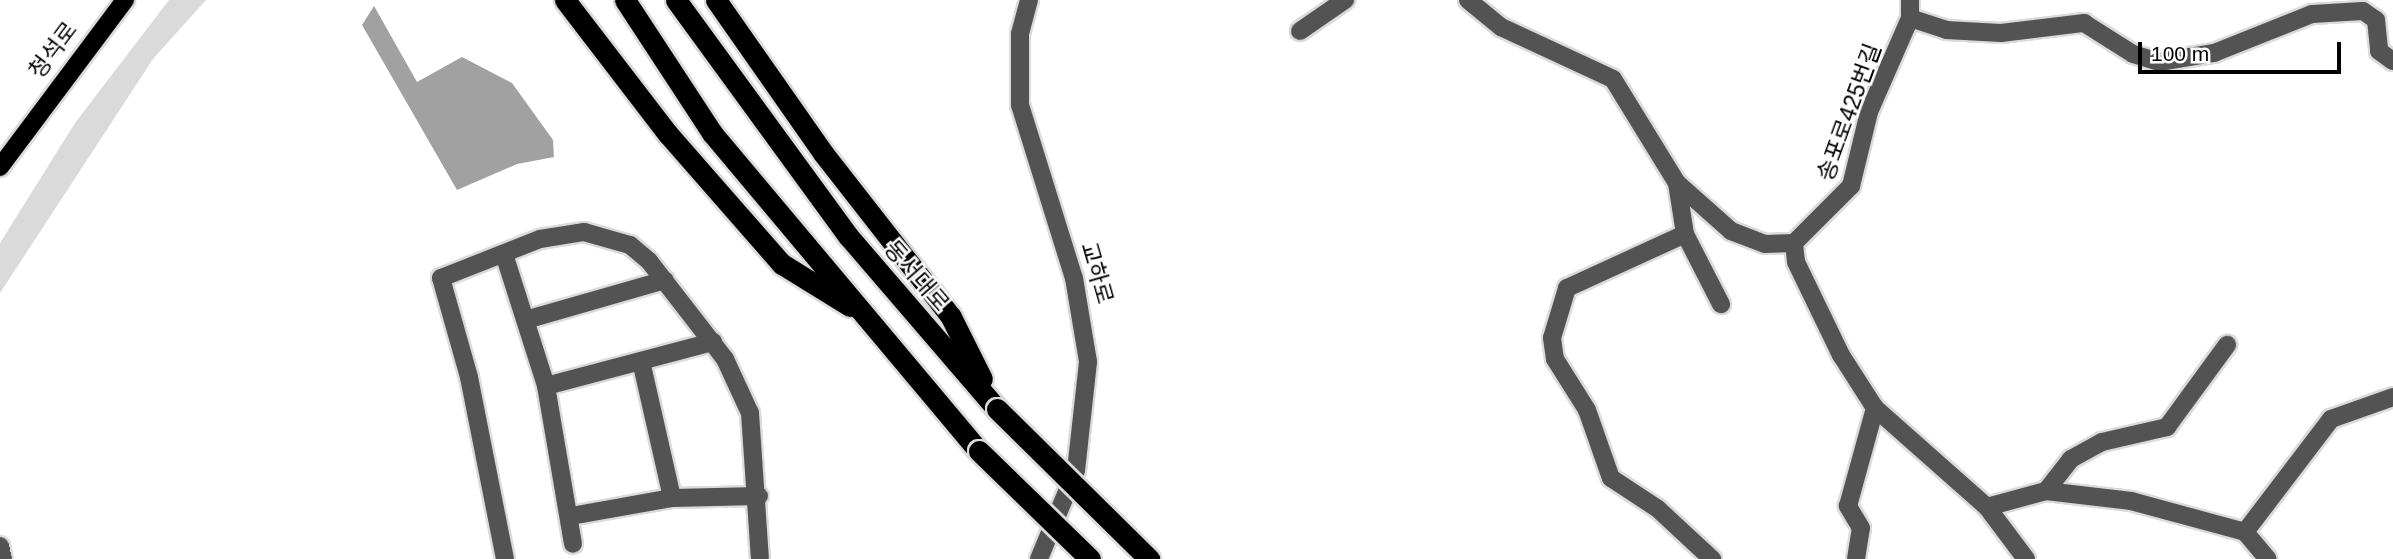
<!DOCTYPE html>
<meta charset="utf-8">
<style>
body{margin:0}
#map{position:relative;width:2393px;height:559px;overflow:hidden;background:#fff;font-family:Arial,"Noto Sans KR",sans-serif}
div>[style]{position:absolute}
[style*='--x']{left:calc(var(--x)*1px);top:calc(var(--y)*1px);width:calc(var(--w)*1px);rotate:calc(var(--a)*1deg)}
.green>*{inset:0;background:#dadada}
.water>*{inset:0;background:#a1a1a1}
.roads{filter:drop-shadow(2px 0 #dbdbdb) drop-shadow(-2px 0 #dbdbdb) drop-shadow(0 2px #dbdbdb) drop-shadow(0 -2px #dbdbdb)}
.minor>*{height:18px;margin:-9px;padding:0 9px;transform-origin:9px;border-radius:9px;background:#535353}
.major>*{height:18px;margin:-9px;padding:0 9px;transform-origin:9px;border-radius:9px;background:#000}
.highway>*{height:21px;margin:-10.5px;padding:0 10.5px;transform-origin:10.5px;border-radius:10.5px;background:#000}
.bridges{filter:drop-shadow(2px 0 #dbdbdb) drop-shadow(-2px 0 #dbdbdb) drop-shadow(0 2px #dbdbdb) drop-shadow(0 -2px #dbdbdb)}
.highway-bridge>*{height:21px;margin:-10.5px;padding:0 10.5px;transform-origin:10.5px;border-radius:10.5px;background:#000}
span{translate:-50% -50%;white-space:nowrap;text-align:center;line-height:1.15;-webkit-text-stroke:5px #fff;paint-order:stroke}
.street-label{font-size:23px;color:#000}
.scale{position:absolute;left:2138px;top:42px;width:203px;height:32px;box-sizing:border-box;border:4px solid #000;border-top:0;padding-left:9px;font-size:21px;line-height:24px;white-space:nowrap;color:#000;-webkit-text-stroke:5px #fff;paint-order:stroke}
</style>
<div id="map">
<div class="green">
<div style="clip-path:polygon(169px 0,206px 0,153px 59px,0 293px,0 243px,75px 123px)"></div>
</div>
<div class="water">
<div style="clip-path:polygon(374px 6px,417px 82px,462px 57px,512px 83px,553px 140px,554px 157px,517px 164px,457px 190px,362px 25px)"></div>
</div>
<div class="roads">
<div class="minor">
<div style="--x:1029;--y:0;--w:35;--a:105"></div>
<div style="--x:1020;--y:34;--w:71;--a:90"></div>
<div style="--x:1020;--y:105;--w:181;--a:72.7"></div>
<div style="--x:1074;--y:278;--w:85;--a:80.5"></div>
<div style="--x:1088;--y:362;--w:109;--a:96.3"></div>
<div style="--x:1076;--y:470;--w:96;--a:112.6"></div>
<div style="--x:1468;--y:0;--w:43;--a:39.3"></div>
<div style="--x:1501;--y:27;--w:123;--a:24.9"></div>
<div style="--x:1613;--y:79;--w:122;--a:58.4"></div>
<div style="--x:1677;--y:183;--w:72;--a:41.6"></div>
<div style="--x:1731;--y:231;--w:36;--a:21"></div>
<div style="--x:1765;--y:244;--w:29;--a:-2"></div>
<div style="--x:1910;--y:18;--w:38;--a:18"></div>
<div style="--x:1946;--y:30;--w:55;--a:3.1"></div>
<div style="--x:2001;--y:33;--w:84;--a:-6.9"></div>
<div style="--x:2084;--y:23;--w:58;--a:32.3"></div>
<div style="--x:2133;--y:54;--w:27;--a:17"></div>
<div style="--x:2159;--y:62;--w:56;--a:-9.3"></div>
<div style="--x:2214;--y:53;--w:105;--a:-21.7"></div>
<div style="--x:2312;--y:14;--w:51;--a:-3.4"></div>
<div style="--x:2363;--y:11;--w:16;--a:35"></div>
<div style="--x:2376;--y:20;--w:31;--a:84"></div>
<div style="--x:2379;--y:51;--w:17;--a:36"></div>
<div style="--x:1300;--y:31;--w:55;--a:-34.6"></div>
<div style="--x:1677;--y:183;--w:52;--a:81.1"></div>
<div style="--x:1685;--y:234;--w:79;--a:62.8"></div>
<div style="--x:1685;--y:234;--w:130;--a:155.4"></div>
<div style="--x:1567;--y:288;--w:52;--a:106.7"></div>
<div style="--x:1552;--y:338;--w:21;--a:82"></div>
<div style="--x:1555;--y:359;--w:60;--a:57.9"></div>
<div style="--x:1587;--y:410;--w:72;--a:70.6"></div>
<div style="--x:1611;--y:478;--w:56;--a:33.4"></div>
<div style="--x:1658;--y:509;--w:74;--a:42.8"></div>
<div style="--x:1794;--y:243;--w:19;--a:84"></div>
<div style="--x:1796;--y:262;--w:103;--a:64.2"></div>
<div style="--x:1841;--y:355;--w:63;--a:57.3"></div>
<div style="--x:1875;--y:408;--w:149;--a:41.5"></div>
<div style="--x:1987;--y:507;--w:65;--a:53.1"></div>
<div style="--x:1794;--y:243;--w:81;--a:-45"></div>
<div style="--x:1851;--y:186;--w:76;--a:-76.3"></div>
<div style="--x:1869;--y:112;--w:103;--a:-66.4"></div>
<div style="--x:1910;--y:18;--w:18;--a:-90"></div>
<div style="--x:504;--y:254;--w:139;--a:72.3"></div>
<div style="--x:546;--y:386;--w:160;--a:80.3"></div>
<div style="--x:529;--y:319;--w:141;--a:-16"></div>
<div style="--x:641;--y:361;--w:140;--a:77.2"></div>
<div style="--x:546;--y:386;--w:173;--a:-14.8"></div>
<div style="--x:2046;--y:491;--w:41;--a:-52"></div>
<div style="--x:2071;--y:459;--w:35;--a:-29"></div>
<div style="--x:2102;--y:442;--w:67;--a:-13"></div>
<div style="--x:2167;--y:427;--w:102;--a:-53.8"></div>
<div style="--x:1987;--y:507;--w:61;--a:-15.2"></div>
<div style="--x:2046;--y:491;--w:86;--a:6.7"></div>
<div style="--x:2131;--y:501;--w:118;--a:15.2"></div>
<div style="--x:2245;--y:532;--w:35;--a:50"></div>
<div style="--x:571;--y:516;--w:103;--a:-10.1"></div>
<div style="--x:672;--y:498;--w:87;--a:-1.3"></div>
<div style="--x:2245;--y:532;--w:142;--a:-52.7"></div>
<div style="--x:2331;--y:419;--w:66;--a:-19.5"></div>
<div style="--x:0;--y:546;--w:13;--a:77"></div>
<div style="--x:505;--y:559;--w:186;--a:-101.2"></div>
<div style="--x:469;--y:377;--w:103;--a:-105.8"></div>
<div style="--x:441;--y:278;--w:106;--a:-21.5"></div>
<div style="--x:540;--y:239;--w:45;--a:-9"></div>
<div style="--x:584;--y:232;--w:48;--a:15.8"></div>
<div style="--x:630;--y:245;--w:25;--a:40"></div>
<div style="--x:649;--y:261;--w:124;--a:52.2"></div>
<div style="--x:725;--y:359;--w:60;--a:65.2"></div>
<div style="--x:750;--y:413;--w:145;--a:86.1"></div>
<div style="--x:1856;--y:559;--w:31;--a:-81"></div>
<div style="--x:1861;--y:528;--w:26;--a:-121"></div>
<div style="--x:1848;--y:506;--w:102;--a:-74.6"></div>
</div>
<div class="major">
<div style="--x:0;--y:167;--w:209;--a:-53.2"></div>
</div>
<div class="highway">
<div style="--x:565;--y:0;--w:169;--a:52.5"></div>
<div style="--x:668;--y:134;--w:173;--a:48.8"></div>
<div style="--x:782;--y:264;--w:80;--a:31.7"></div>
<div style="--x:625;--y:0;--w:159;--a:56.8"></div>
<div style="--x:712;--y:133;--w:415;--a:50"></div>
<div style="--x:676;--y:0;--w:293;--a:53.9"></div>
<div style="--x:849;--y:237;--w:227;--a:49.3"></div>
<div style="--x:716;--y:0;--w:187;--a:55"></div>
<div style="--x:823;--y:153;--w:208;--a:52"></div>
<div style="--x:951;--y:317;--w:69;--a:63.4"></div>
</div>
</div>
<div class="bridges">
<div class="highway-bridge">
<div style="--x:997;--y:409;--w:214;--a:44.6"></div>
<div style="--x:979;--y:451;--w:155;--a:44.2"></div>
</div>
</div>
<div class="street-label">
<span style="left:53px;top:50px;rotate:-53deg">청석로</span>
<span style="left:1849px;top:112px;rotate:-70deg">송포로425번길</span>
<span style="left:1097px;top:273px;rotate:74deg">교하로</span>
<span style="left:917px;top:276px;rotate:49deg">동서대로</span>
</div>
<div class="scale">100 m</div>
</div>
